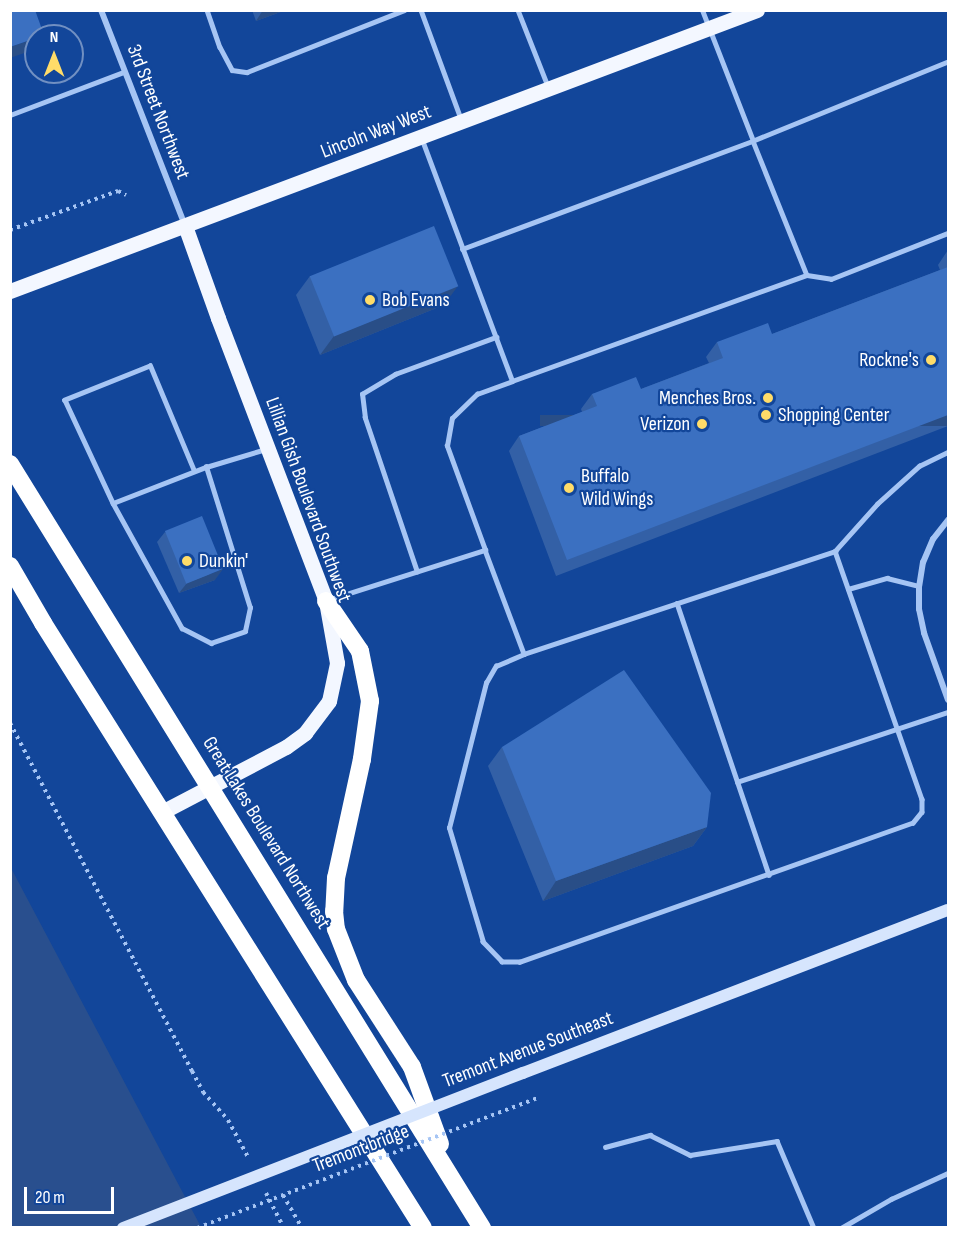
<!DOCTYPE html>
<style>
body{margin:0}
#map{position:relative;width:959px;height:1238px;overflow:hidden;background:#12469a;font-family:"Sofia Sans Condensed",sans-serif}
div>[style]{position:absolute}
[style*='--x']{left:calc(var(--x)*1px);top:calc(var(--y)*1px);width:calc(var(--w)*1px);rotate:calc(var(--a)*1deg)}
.water>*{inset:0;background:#294f8e}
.path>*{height:4px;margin-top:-2px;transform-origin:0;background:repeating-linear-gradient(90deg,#a6c5f4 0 3px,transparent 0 7.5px)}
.lane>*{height:4.5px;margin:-2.25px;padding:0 2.25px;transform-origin:2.25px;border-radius:2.25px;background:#a6c5f4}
.street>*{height:6px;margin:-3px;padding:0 3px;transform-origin:3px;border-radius:3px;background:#a6c5f4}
.secondary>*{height:12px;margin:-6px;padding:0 6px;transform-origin:6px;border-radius:6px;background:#d6e5fd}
.primary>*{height:15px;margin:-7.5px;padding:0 7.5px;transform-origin:7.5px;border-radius:7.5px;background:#f3f7ff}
.highway>*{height:18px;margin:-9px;padding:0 9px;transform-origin:9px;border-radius:9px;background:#fff}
.path-bridge>*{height:4px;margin-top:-2px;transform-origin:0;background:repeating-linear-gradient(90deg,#a6c5f4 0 3px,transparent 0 7.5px)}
.secondary-bridge>*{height:12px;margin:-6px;padding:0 6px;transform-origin:6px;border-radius:6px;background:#d6e5fd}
.wall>*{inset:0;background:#3360a6}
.shaded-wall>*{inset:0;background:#294e87;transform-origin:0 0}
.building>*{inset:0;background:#3b70c1;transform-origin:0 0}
.dots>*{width:16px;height:16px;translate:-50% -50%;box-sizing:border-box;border:3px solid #12469a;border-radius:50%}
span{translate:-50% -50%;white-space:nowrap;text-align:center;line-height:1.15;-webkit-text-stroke:4.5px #12469a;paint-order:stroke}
.street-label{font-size:20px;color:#fff}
.poi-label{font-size:20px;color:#fff}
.left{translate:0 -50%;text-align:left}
.right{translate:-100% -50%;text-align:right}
.frame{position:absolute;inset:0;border:12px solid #fff;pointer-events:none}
.north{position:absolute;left:24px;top:24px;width:60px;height:60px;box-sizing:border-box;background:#12469a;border:2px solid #7190c2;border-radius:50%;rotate:0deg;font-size:16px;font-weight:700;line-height:24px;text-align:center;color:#fff}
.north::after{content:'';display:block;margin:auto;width:21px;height:27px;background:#ffdc69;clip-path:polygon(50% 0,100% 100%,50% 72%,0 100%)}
.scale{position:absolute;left:24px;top:1187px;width:90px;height:27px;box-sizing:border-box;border:3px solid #fff;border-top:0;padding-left:8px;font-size:18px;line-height:21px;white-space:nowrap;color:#fff;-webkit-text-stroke:4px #12469a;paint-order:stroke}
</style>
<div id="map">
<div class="water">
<div style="clip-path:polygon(11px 868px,201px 1227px,11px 1227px)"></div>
</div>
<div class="path">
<div style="--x:10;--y:230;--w:115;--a:-19.9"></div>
<div style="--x:118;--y:191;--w:9;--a:27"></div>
<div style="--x:10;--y:723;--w:393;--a:62.4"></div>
<div style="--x:192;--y:1071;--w:24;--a:62"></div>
<div style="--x:203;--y:1092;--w:38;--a:48"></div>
<div style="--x:228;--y:1120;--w:42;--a:61.6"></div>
<div style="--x:266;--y:1193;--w:39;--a:63"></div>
<div style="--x:283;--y:1195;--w:38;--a:60"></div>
</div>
<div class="lane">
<div style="--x:207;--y:10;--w:39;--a:71"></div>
<div style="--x:220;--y:47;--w:26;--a:62"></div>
<div style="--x:232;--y:70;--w:15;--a:8"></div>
<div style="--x:247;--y:72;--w:169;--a:-21.5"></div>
<div style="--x:421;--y:10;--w:116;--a:69.8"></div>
<div style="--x:518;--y:10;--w:82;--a:68.5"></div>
<div style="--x:948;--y:62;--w:210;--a:157.9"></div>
<div style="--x:753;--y:141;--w:144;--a:68.1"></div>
<div style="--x:807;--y:275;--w:24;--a:9"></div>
<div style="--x:831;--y:279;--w:126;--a:-21.5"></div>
<div style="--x:10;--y:115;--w:122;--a:-20.7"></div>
<div style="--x:462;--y:249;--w:310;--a:-20.4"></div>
<div style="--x:753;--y:141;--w:141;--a:-111.3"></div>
<div style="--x:512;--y:381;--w:313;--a:-19.8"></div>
<div style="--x:194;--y:471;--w:114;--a:-112.7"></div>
<div style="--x:150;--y:366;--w:92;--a:158.2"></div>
<div style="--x:65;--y:400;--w:114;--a:65"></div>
<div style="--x:113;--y:503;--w:143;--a:61.1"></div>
<div style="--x:182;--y:628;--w:33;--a:27"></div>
<div style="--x:211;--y:643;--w:36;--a:-19"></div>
<div style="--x:245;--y:631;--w:24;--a:-78"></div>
<div style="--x:250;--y:608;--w:148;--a:-107.3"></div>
<div style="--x:113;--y:503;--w:100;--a:-21.2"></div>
<div style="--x:206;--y:467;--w:63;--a:-16.7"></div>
<div style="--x:485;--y:550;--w:111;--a:69.4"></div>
<div style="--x:524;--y:654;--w:328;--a:-18.3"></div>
<div style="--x:835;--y:551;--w:263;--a:70.7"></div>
<div style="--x:922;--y:799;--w:13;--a:90"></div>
<div style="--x:922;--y:812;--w:14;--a:129"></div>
<div style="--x:913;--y:823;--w:417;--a:160.5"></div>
<div style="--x:520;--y:962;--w:18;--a:180"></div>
<div style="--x:502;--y:962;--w:28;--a:-134"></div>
<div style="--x:483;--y:942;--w:119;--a:-106.6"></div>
<div style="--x:449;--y:828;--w:150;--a:-75.7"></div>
<div style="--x:486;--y:683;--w:20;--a:-60"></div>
<div style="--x:496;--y:666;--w:30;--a:-23"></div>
<div style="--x:835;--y:551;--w:63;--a:-48.2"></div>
<div style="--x:877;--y:504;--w:57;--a:-42.1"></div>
<div style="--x:919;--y:466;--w:32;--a:-26"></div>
<div style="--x:417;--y:572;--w:163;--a:-108.7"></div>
<div style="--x:365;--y:418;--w:24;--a:-97"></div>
<div style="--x:362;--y:394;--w:39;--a:-31"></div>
<div style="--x:395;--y:374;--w:108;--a:-20.1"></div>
<div style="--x:848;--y:589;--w:41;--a:-15.8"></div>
<div style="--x:887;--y:578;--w:33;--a:14"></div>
<div style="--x:331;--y:599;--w:162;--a:-17.7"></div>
<div style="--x:485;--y:550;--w:111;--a:-110.1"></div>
<div style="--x:447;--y:446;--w:28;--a:-80"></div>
<div style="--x:452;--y:418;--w:35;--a:-44"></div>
<div style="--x:477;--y:394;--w:37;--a:-20"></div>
<div style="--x:512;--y:381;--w:257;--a:-110.5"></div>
<div style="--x:677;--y:603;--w:287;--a:71.3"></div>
<div style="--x:737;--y:782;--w:222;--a:-18.4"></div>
<div style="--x:605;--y:1147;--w:47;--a:-14.9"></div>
<div style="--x:650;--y:1135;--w:45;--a:26.6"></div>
<div style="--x:690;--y:1155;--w:88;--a:-9.1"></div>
<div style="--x:777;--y:1141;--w:95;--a:67"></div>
<div style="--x:841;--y:1228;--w:58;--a:-30.1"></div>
<div style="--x:891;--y:1199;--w:63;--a:-24.5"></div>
</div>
<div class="street">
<div style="--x:101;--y:10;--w:231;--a:68.7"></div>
<div style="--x:948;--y:520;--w:24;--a:128"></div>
<div style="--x:933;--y:539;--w:25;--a:113"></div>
<div style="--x:923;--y:562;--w:24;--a:99"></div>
<div style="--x:919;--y:586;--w:23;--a:90"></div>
<div style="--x:919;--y:609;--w:25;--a:78"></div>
<div style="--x:924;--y:633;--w:71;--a:70.3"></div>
</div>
<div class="secondary">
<div style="--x:523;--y:1073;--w:455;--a:-21"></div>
</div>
<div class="primary">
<div style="--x:10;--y:291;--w:798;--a:-20.61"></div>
<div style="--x:162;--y:812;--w:140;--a:-27.7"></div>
<div style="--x:286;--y:747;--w:24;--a:-36"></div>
<div style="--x:305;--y:733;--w:40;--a:-53"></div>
<div style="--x:329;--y:701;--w:39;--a:-78"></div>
<div style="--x:337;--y:663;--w:63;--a:-100.1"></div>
<div style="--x:326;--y:601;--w:303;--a:-110.9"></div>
<div style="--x:218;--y:318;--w:98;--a:-109.7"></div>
</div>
<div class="highway">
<div style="--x:10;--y:464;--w:898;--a:58.29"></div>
<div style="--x:10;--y:566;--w:66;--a:59.9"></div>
<div style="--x:43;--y:623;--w:714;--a:57.87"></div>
<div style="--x:326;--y:601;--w:60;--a:55.8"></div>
<div style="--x:360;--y:651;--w:51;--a:78.7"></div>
<div style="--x:370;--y:701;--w:59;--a:97.9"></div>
<div style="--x:362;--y:759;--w:122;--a:102.3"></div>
<div style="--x:336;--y:878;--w:33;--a:93"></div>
<div style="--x:334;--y:911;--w:18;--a:84"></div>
<div style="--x:336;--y:929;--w:55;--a:68.6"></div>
<div style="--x:356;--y:980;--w:103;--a:57.2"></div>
<div style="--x:412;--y:1067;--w:82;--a:70"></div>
</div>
<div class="path-bridge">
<div style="--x:197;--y:1228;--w:364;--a:-20.9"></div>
</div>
<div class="secondary-bridge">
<div style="--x:123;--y:1228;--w:429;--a:-21.2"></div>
</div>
<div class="wall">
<div style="clip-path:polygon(252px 10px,286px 10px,256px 21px)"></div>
<div style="clip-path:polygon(948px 250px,948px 426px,556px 576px,509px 451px,519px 436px,582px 412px,581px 409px,592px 394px,641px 389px,709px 363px,706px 357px,717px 342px,772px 334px,940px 270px,938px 265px)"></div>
<div style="clip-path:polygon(310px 276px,444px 305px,320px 355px,296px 295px)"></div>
<div style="clip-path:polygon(165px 532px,215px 580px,179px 593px,157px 542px)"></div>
<div style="clip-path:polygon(502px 747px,707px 827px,693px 846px,543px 901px,488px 766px)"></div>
</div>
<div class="shaded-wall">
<div style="clip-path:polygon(263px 10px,286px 10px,256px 21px)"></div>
<div style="clip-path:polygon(36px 38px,36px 46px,33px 50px,10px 58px,10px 47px)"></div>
<div style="clip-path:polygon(458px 286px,444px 305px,320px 355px,334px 336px)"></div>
<div style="left:948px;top:415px;width:11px;height:408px;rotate:90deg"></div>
<div style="clip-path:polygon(223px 569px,215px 580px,179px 593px,187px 583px)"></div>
<div style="clip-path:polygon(707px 827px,693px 846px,543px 901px,556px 881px)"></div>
</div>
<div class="building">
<div style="clip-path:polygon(10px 10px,35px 10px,44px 35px,36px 36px,36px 38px,10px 47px)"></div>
<div style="left:434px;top:226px;width:65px;height:134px;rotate:68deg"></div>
<div style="clip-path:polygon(948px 267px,948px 415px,567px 560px,519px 436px,597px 406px,592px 394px,636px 377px,641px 389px,723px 358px,717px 342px,768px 323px,772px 334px)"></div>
<div style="left:202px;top:516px;width:57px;height:40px;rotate:68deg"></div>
<div style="clip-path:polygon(624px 670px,711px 793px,707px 827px,556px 881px,502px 747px)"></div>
</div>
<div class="dots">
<div style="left:370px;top:300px;background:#ffdc69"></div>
<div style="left:931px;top:360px;background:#ffdc69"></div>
<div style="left:768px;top:398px;background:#ffdc69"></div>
<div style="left:766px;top:415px;background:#ffdc69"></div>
<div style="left:702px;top:424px;background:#ffdc69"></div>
<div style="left:569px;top:488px;background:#ffdc69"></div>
<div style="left:187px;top:561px;background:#ffdc69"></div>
</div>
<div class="street-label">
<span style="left:158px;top:112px;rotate:69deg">3rd Street Northwest</span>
<span style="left:376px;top:132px;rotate:-21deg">Lincoln Way West</span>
<span style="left:308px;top:500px;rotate:70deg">Lillian Gish Boulevard Southwest</span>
<span style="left:266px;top:833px;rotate:58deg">Great Lakes Boulevard Northwest</span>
<span style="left:528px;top:1050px;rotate:-21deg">Tremont Avenue Southeast</span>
<span style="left:361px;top:1149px;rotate:-21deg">Tremont bridge</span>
</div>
<div class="poi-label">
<span class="left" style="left:382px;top:300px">Bob Evans</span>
<span class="right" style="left:919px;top:360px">Rockne's</span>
<span class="right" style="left:756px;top:398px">Menches Bros.</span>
<span class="left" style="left:778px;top:415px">Shopping Center</span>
<span class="right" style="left:690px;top:424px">Verizon</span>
<span class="left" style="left:581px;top:488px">Buffalo<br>Wild Wings</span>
<span class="left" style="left:199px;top:561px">Dunkin'</span>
</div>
<div class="frame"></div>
<div class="north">N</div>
<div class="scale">20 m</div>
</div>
